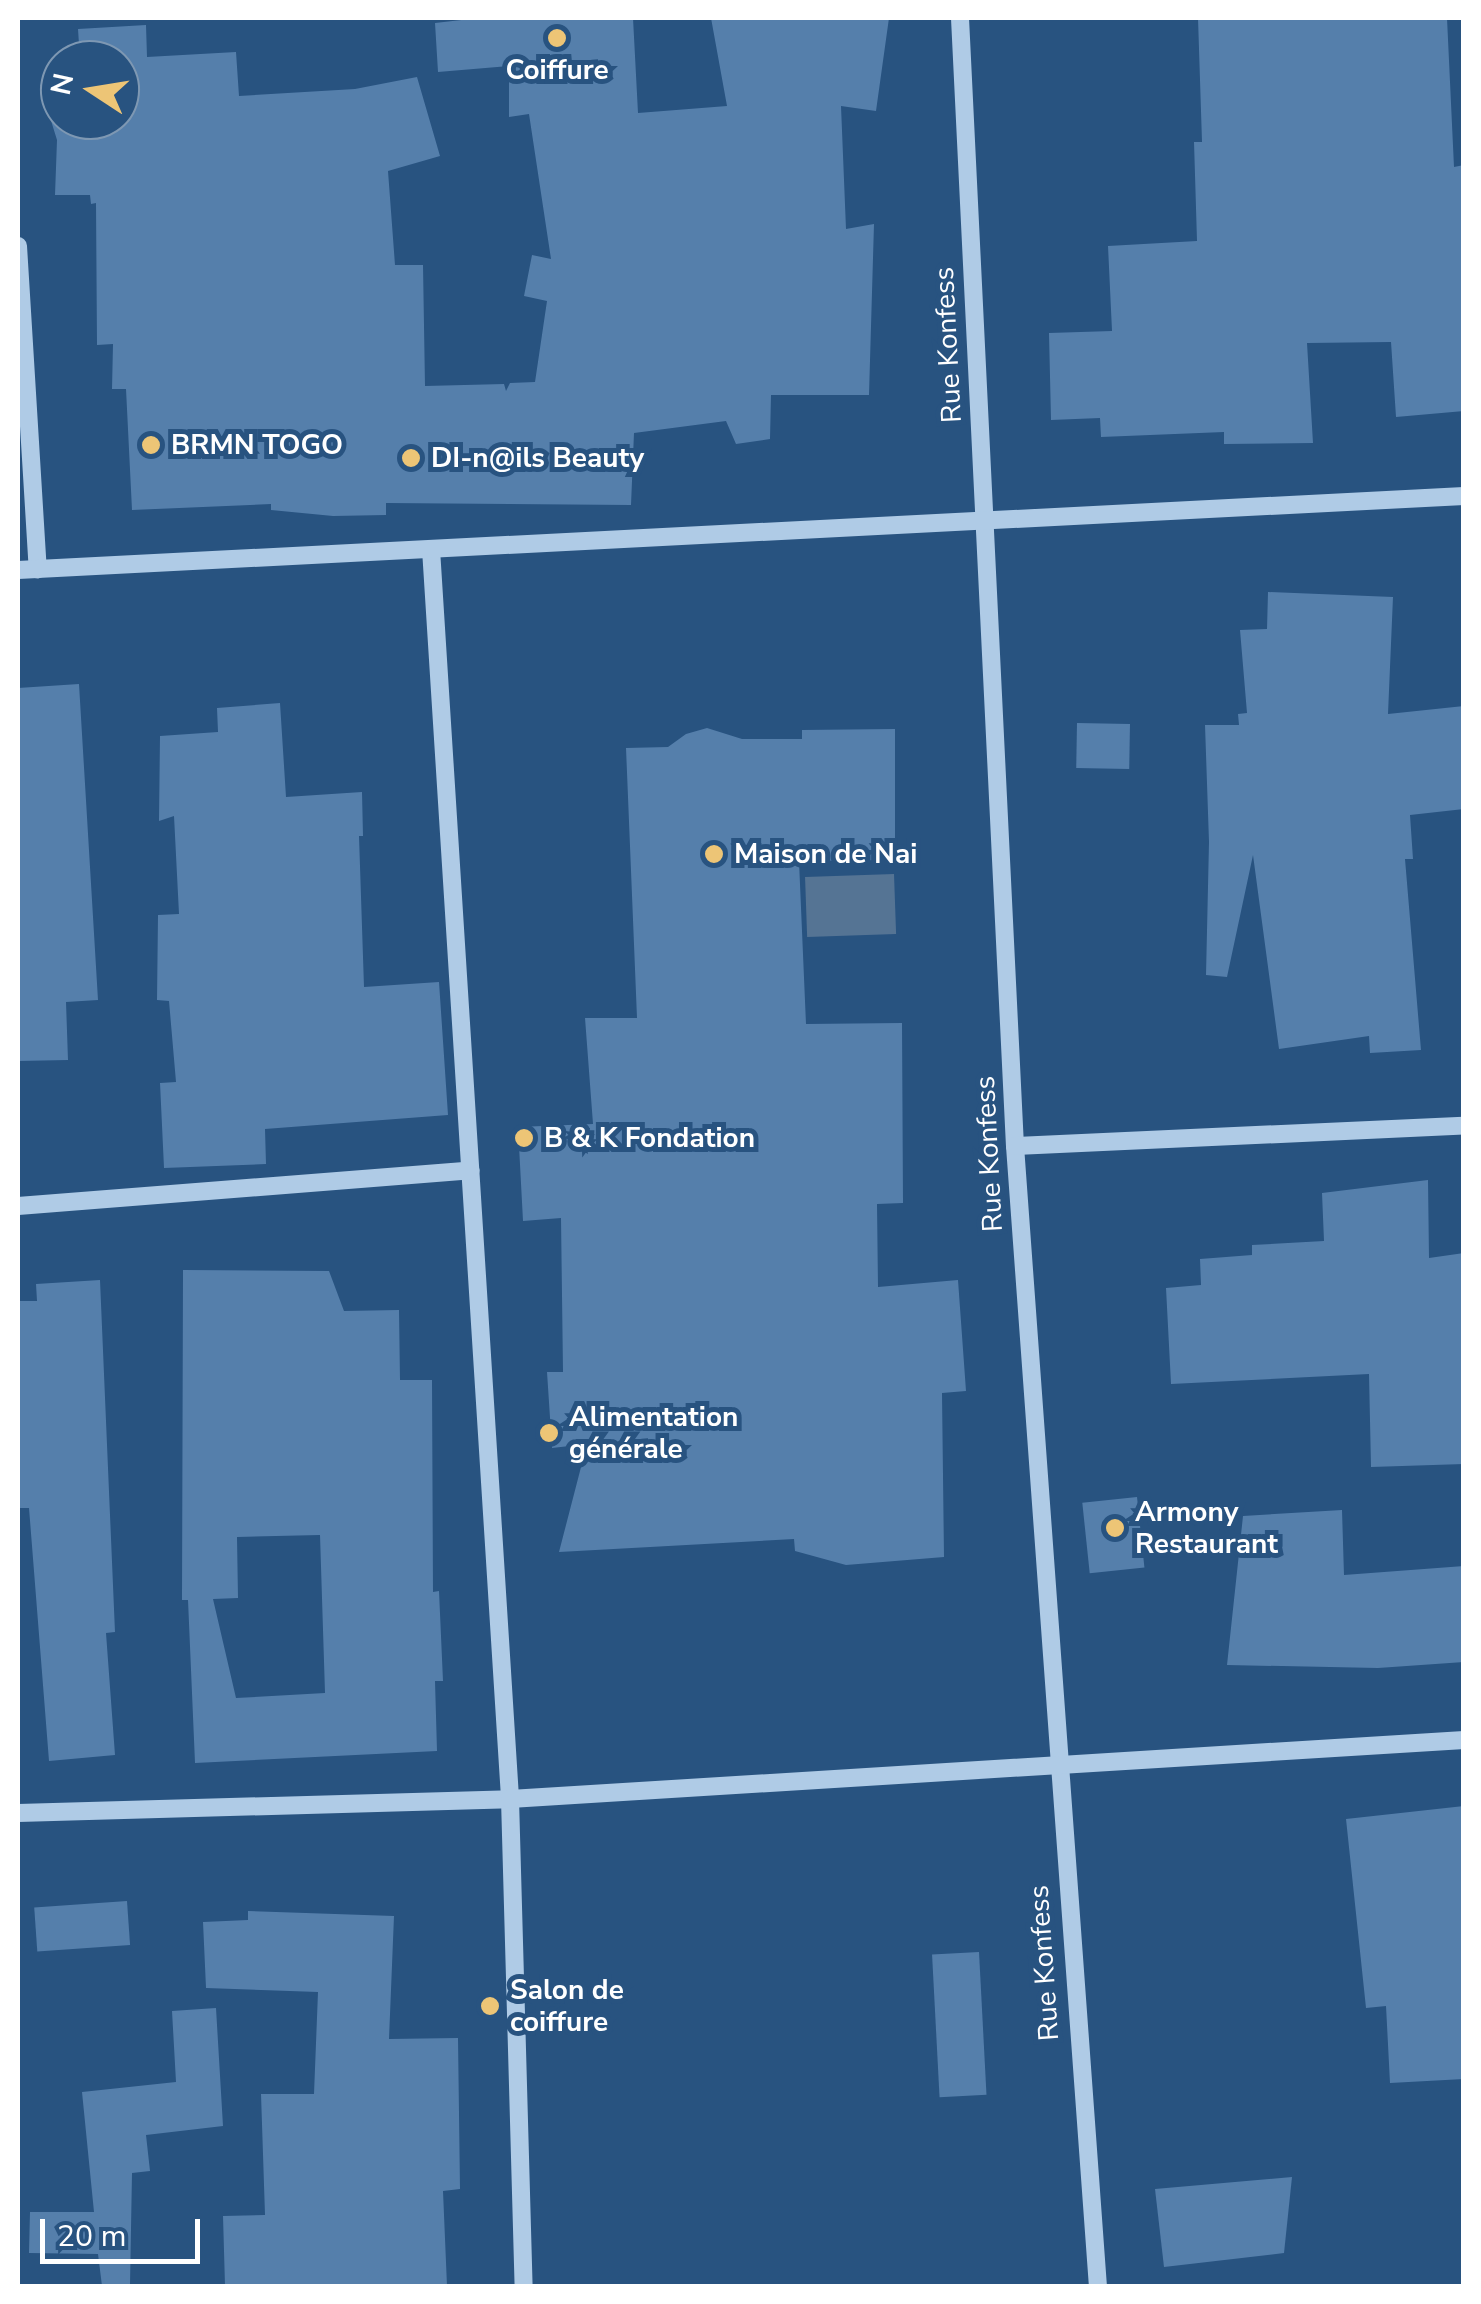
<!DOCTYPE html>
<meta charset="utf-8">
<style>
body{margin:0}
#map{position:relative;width:1481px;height:2304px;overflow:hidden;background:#285380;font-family:"Nunito Sans",sans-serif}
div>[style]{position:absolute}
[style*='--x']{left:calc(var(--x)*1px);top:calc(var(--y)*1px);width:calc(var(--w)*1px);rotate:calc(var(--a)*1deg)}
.water>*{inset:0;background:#557494;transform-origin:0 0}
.building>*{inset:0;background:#557fab;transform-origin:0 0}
.minor>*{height:18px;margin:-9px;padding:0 9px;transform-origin:9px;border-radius:9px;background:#afcbe6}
.dots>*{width:28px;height:28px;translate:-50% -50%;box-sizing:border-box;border:5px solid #285380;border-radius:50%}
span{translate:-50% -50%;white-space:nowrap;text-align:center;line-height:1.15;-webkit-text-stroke:10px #285380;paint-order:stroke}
.poi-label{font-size:28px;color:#fff;font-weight:700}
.left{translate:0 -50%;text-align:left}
.street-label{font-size:28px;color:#fff}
.frame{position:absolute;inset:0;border:20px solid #fff;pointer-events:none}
.north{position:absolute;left:40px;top:40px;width:100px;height:100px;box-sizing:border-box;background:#285380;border:2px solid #7e98b3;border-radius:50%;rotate:282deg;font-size:28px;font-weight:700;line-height:40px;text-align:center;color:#fff}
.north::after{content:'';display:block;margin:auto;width:35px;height:45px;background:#edc576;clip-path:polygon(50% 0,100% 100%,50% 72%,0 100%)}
.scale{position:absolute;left:40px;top:2219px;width:160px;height:45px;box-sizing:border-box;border:5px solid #fff;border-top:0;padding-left:12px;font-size:30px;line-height:35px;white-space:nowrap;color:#fff;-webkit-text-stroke:8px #285380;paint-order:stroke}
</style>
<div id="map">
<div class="water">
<div style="left:894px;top:874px;width:60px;height:89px;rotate:88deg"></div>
</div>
<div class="building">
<div style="clip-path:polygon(479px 18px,633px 18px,638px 113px,727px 106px,711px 18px,889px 18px,876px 111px,841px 106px,846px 229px,874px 224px,869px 395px,771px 395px,770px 439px,736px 444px,726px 421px,634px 433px,631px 505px,386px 503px,386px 515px,333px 516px,271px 510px,271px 504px,132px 510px,126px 389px,112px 389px,113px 344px,97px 345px,96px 203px,91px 204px,90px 195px,55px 195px,57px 140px,40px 85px,60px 79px,60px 120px,120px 120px,120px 60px,80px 60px,78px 29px,146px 25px,147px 57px,236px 52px,239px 96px,355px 89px,417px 77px,440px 156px,388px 171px,395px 265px,423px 265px,425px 386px,504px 384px,506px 391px,510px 383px,535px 382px,547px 301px,524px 296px,532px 255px,551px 259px,529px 114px,509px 117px,509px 66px,438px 72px,435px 23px)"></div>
<div style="clip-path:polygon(1198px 18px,1447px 18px,1454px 167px,1464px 165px,1464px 411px,1396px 417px,1391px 342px,1307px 343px,1313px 443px,1224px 444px,1224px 432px,1101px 437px,1100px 418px,1051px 420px,1049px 333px,1112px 331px,1108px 246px,1197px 241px,1194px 142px,1202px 142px)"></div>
<div style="clip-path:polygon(1268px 592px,1393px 597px,1388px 714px,1464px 706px,1464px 809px,1410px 815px,1413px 859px,1405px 859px,1421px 1050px,1370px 1053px,1369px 1036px,1279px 1049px,1253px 855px,1227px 977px,1206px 975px,1209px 842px,1205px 725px,1239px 725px,1238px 714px,1247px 713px,1240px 630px,1267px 629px)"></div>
<div style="clip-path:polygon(79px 684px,98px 1000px,66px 1002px,68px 1060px,18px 1061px,18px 688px)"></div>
<div style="clip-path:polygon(280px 703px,286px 797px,362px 792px,363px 836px,359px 836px,364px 987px,439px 982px,448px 1115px,265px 1129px,266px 1164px,164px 1168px,160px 1083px,176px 1082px,169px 1001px,157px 1000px,158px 915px,179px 914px,174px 816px,159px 821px,160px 736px,218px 732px,217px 708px)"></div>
<div style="left:1077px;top:723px;width:53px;height:45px;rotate:1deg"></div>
<div style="clip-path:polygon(707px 728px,742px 739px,802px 739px,802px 730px,895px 729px,895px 860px,799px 861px,806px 1024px,902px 1023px,903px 1203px,877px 1204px,878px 1287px,958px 1280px,966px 1391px,942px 1393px,944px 1557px,846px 1565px,795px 1551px,794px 1539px,559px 1552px,587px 1444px,552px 1448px,547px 1372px,563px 1372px,561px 1218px,523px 1221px,518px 1127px,593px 1124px,585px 1018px,637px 1018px,626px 748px,668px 747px,686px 734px)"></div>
<div style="clip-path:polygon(1428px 1180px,1429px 1258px,1464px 1253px,1464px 1464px,1371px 1467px,1369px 1374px,1171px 1384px,1166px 1288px,1201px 1285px,1200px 1259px,1252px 1255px,1252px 1245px,1324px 1241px,1322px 1193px)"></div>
<div style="clip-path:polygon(evenodd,183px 1270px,329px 1271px,344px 1311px,399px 1310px,400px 1380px,432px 1380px,433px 1592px,439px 1591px,443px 1681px,435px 1681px,437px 1751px,195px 1763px,188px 1600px,182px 1600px,183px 1270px,320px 1535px,325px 1693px,236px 1698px,213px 1599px,238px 1598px,237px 1537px,320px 1535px)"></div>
<div style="clip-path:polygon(100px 1280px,115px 1632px,106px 1633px,115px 1755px,49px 1761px,29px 1508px,18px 1508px,18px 1301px,37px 1301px,36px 1284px)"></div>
<div style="left:1137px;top:1497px;width:71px;height:55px;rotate:84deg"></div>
<div style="clip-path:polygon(1342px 1510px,1344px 1575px,1464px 1566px,1464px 1662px,1378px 1668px,1227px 1665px,1243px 1516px)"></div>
<div style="clip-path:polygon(1464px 1806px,1464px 2079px,1390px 2083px,1386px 2006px,1366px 2008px,1346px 1819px)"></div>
<div style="left:127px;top:1901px;width:44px;height:93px;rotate:86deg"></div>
<div style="clip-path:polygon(248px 1911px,394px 1916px,389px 2039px,458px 2038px,460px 2189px,443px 2191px,447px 2286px,225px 2286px,223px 2216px,265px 2215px,261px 2094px,314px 2094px,318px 1992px,206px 1988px,203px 1922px,248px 1920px)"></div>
<div style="left:979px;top:1952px;width:143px;height:47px;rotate:87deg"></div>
<div style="clip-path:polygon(216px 2008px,223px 2126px,146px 2135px,150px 2171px,132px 2173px,130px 2285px,102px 2286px,98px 2254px,29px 2253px,30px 2212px,94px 2212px,82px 2092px,176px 2082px,172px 2011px)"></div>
<div style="clip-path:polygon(1292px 2177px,1284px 2253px,1164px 2267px,1155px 2189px)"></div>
</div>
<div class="minor">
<div style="--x:960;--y:18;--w:1129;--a:87.21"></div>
<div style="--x:1015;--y:1146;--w:1143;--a:85.84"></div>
<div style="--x:18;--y:246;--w:324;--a:86.5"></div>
<div style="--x:431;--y:549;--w:1252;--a:86.38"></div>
<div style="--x:510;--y:1799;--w:487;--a:88.4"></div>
<div style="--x:18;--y:570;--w:1448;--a:-2.93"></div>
<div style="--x:1015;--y:1146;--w:449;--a:-2.6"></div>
<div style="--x:18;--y:1206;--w:454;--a:-4.5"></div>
<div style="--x:18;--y:1813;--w:492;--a:-1.6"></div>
<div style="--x:510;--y:1799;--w:956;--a:-3.54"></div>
</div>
<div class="dots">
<div style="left:557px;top:38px;background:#edc576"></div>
<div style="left:151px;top:445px;background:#edc576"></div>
<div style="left:411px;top:458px;background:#edc576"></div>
<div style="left:714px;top:854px;background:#edc576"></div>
<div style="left:524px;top:1138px;background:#edc576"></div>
<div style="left:549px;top:1433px;background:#edc576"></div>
<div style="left:1115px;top:1528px;background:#edc576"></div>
<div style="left:490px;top:2006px;background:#edc576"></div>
</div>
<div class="poi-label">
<span style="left:557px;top:70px">Coiffure</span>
<span class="left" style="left:171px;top:445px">BRMN TOGO</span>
<span class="left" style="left:431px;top:458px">DI-n@ils Beauty</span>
<span class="left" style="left:734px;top:854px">Maison de Nai</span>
<span class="left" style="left:544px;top:1138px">B &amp; K Fondation</span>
<span class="left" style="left:569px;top:1433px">Alimentation<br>générale</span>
<span class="left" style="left:1135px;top:1528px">Armony<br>Restaurant</span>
<span class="left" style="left:510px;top:2006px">Salon de<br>coiffure</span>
</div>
<div class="street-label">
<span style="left:948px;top:345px;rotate:-93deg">Rue Konfess</span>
<span style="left:989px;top:1154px;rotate:-93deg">Rue Konfess</span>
<span style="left:1044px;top:1963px;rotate:-94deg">Rue Konfess</span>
</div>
<div class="frame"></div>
<div class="north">N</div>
<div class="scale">20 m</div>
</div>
